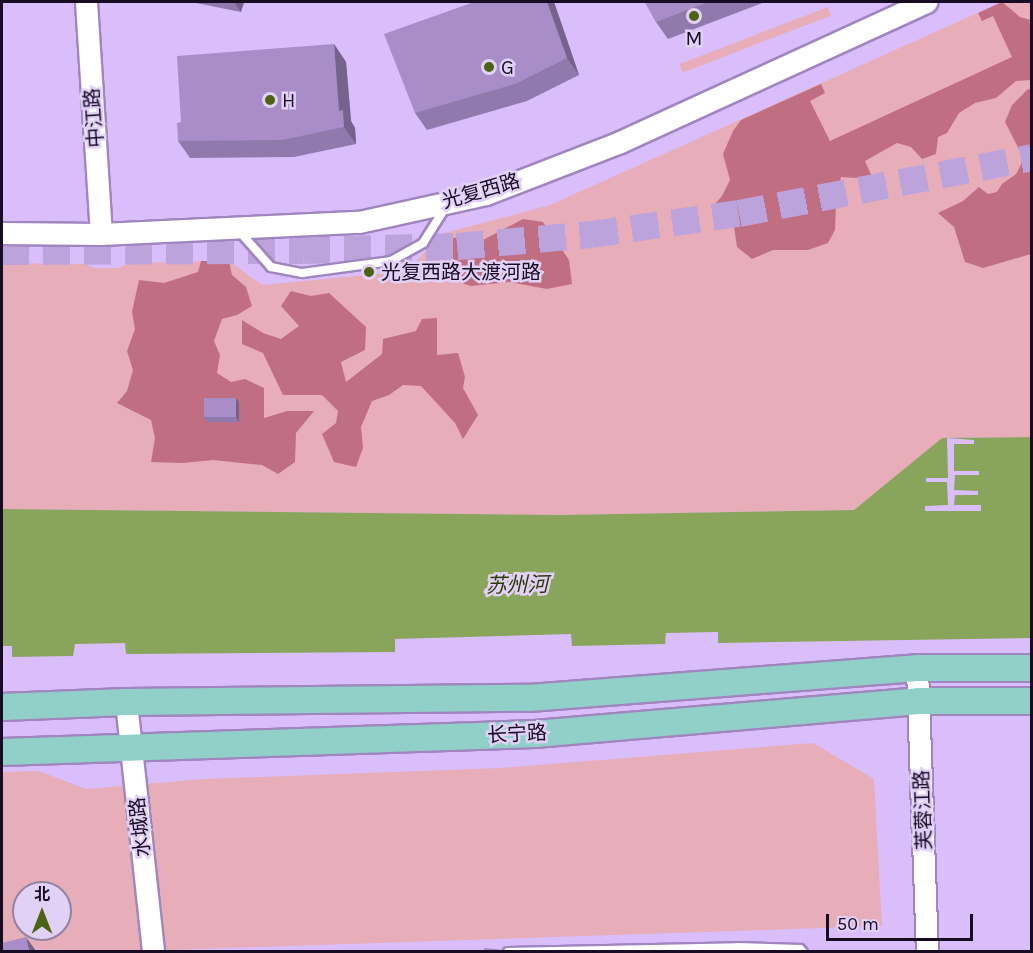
<!DOCTYPE html>
<meta charset="utf-8">
<style>
body{margin:0}
#map{position:relative;width:1033px;height:953px;overflow:hidden;background:#dabefc;font-family:Karla,"Noto Sans SC",sans-serif}
div>[style]{position:absolute}
[style*='--x']{left:calc(var(--x)*1px);top:calc(var(--y)*1px);width:calc(var(--w)*1px);rotate:calc(var(--a)*1deg)}
.green>*{inset:0;background:#e7adb8;transform-origin:0 0}
.forest>*{inset:0;background:#c06f82}
.water>*{inset:0;background:#89a45b}
.pier>*{inset:0;background:#dabefc}
.trunk-tunnel>*{height:27px;margin-top:-13.5px;transform-origin:0;background:repeating-linear-gradient(90deg,#bda3db 0 27px,transparent 0 41px)}
.roads{filter:drop-shadow(2px 0 #a085bf) drop-shadow(-2px 0 #a085bf) drop-shadow(0 2px #a085bf) drop-shadow(0 -2px #a085bf)}
.service>*{height:8px;margin:-4px;padding:0 4px;transform-origin:4px;border-radius:4px;background:#fff}
.tertiary>*{height:21px;margin:-10.5px;padding:0 10.5px;transform-origin:10.5px;border-radius:10.5px;background:#fff}
.primary>*{height:26px;margin:-13px;padding:0 13px;transform-origin:13px;border-radius:13px;background:#91d0c9}
.wall>*{inset:0;background:#9079ac}
.shaded-wall>*{inset:0;background:#76638c}
.building>*{inset:0;background:#a88dc8;transform-origin:0 0}
.dots>*{width:16px;height:16px;translate:-50% -50%;box-sizing:border-box;border:3px solid #e2d1f7;border-radius:50%}
span{translate:-50% -50%;white-space:nowrap;text-align:center;line-height:1.15;-webkit-text-stroke:5px #e2d1f7;paint-order:stroke}
.poi-label{font-size:20px;color:#170c22}
.left{translate:0 -50%;text-align:left}
.street-label{font-size:20px;color:#170c22}
.water-label{font-size:21px;color:#2a3a01;font-style:italic}
.frame{position:absolute;inset:0;border:3px solid #170c22;pointer-events:none}
.north{position:absolute;left:12px;top:881px;width:60px;height:60px;box-sizing:border-box;background:#e2d1f7;border:2px solid #9182a2;border-radius:50%;rotate:0deg;font-size:16px;font-weight:700;line-height:24px;text-align:center;color:#170c22}
.north::after{content:'';display:block;margin:auto;width:21px;height:27px;background:#4b6312;clip-path:polygon(50% 0,100% 100%,50% 72%,0 100%)}
.scale{position:absolute;left:826px;top:914px;width:147px;height:27px;box-sizing:border-box;border:3px solid #170c22;border-top:0;padding-left:8px;font-size:18px;line-height:21px;white-space:nowrap;color:#170c22;-webkit-text-stroke:4px #e2d1f7;paint-order:stroke}
</style>
<div id="map">
<div class="green">
<div style="clip-path:polygon(1002px 2px,1031px 2px,1031px 437px,942px 438px,854px 510px,560px 515px,2px 509px,2px 263px,86px 264px,93px 268px,118px 268px,131px 263px,229px 261px,262px 285px,408px 271px,441px 234px,550px 205px)"></div>
<div style="left:828px;top:7px;width:9px;height:159px;rotate:69deg"></div>
<div style="clip-path:polygon(evenodd,813px 743px,874px 779px,882px 926px,141px 951px,2px 949px,2px 772px,39px 771px,86px 789px,204px 779px,501px 768px,813px 743px,24px 893px,60px 893px,60px 929px,24px 929px,24px 893px)"></div>
</div>
<div class="forest">
<div style="clip-path:polygon(1002px 2px,1020px 17px,1031px 20px,1031px 80px,1016px 81px,996px 98px,975px 103px,959px 113px,947px 133px,938px 137px,936px 154px,922px 159px,911px 147px,897px 143px,865px 161px,873px 179px,841px 177px,836px 201px,835px 230px,828px 243px,808px 250px,773px 250px,752px 259px,737px 247px,734px 227px,715px 221px,715px 204px,722px 196px,730px 180px,723px 154px,733px 131px,741px 120px,821px 84px,825px 93px,810px 101px,830px 141px,1012px 57px,993px 16px,982px 21px,978px 13px)"></div>
<div style="clip-path:polygon(1028px 89px,1032px 90px,1031px 254px,983px 268px,965px 262px,954px 227px,938px 213px,963px 201px,979px 187px,988px 194px,997px 192px,1002px 184px,1016px 174px,1024px 159px,1005px 122px,1012px 105px)"></div>
<div style="clip-path:polygon(523px 219px,543px 222px,569px 260px,572px 284px,547px 289px,509px 282px,471px 286px,451px 280px,441px 256px,450px 239px,462px 236px,483px 240px)"></div>
<div style="clip-path:polygon(201px 261px,229px 261px,232px 275px,246px 287px,252px 306px,237px 315px,222px 319px,214px 341px,220px 355px,217px 373px,231px 382px,245px 379px,264px 388px,264px 418px,287px 411px,314px 411px,296px 433px,295px 462px,278px 474px,262px 465px,213px 460px,183px 463px,151px 462px,155px 438px,151px 420px,117px 403px,127px 391px,133px 370px,127px 351px,135px 329px,132px 312px,139px 280px,164px 283px,198px 272px)"></div>
<div style="clip-path:polygon(291px 291px,311px 296px,329px 293px,366px 327px,365px 350px,341px 362px,346px 382px,382px 354px,383px 339px,416px 331px,422px 319px,437px 318px,437px 355px,458px 353px,465px 377px,463px 388px,478px 415px,463px 439px,455px 423px,421px 386px,403px 385px,389px 395px,372px 401px,361px 427px,363px 448px,356px 467px,334px 462px,322px 434px,336px 423px,338px 411px,322px 395px,283px 395px,263px 353px,242px 344px,242px 320px,263px 333px,281px 339px,299px 326px,281px 306px)"></div>
</div>
<div class="water">
<div style="clip-path:polygon(1031px 437px,1031px 638px,718px 643px,718px 632px,666px 633px,665px 644px,572px 646px,571px 634px,395px 639px,395px 652px,126px 654px,125px 643px,75px 644px,73px 656px,12px 657px,12px 646px,2px 646px,2px 509px,560px 515px,854px 510px,942px 438px)"></div>
</div>
<div class="pier">
<div style="clip-path:polygon(947px 438px,974px 440px,974px 444px,954px 444px,954px 471px,979px 471px,979px 475px,955px 475px,954px 490px,978px 491px,978px 495px,955px 495px,954px 505px,981px 505px,981px 511px,925px 511px,925px 506px,948px 505px,947px 482px,926px 482px,926px 478px,948px 478px)"></div>
</div>
<div class="trunk-tunnel">
<div style="--x:2;--y:251;--w:301;--a:-0.2"></div>
<div style="--x:303;--y:250;--w:154;--a:-1.5"></div>
<div style="--x:457;--y:246;--w:135;--a:-5.1"></div>
<div style="--x:591;--y:234;--w:149;--a:-8.1"></div>
<div style="--x:739;--y:213;--w:298;--a:-10.8"></div>
</div>
<div class="roads">
<div class="service">
<div style="--x:239;--y:231;--w:48;--a:48.4"></div>
<div style="--x:271;--y:267;--w:32;--a:11"></div>
<div style="--x:302;--y:273;--w:90;--a:-7.7"></div>
<div style="--x:391;--y:261;--w:37;--a:-29"></div>
<div style="--x:423;--y:243;--w:45;--a:-57.7"></div>
<div style="--x:508;--y:952;--w:230;--a:-1.2"></div>
<div style="--x:738;--y:947;--w:62;--a:1.8"></div>
<div style="--x:800;--y:949;--w:4;--a:45"></div>
</div>
<div class="tertiary">
<div style="--x:86;--y:2;--w:232;--a:86.3"></div>
<div style="--x:2;--y:233;--w:99;--a:0.6"></div>
<div style="--x:101;--y:234;--w:258;--a:-2.7"></div>
<div style="--x:359;--y:222;--w:130;--a:-12.4"></div>
<div style="--x:486;--y:194;--w:144;--a:-21.2"></div>
<div style="--x:620;--y:142;--w:337;--a:-24.6"></div>
<div style="--x:917;--y:668;--w:284;--a:88"></div>
<div style="--x:126;--y:702;--w:251;--a:83.8"></div>
</div>
<div class="primary">
<div style="--x:2;--y:707;--w:124;--a:-2.3"></div>
<div style="--x:126;--y:702;--w:403;--a:-0.6"></div>
<div style="--x:529;--y:698;--w:389;--a:-4.4"></div>
<div style="--x:917;--y:668;--w:115;--a:0"></div>
<div style="--x:2;--y:752;--w:533;--a:-1.93"></div>
<div style="--x:535;--y:734;--w:385;--a:-4.9"></div>
<div style="--x:919;--y:701;--w:113;--a:0"></div>
</div>
</div>
<div class="wall">
<div style="clip-path:polygon(191px 2px,244px 2px,241px 12px)"></div>
<div style="clip-path:polygon(474px 2px,554px 2px,579px 75px,527px 101px,427px 130px,415px 113px)"></div>
<div style="clip-path:polygon(645px 2px,765px 2px,668px 39px,656px 22px)"></div>
<div style="clip-path:polygon(334px 44px,346px 62px,351px 121px,355px 128px,356px 144px,294px 157px,190px 158px,178px 141px,181px 122px)"></div>
<div style="clip-path:polygon(236px 398px,239px 402px,239px 422px,207px 422px,204px 418px)"></div>
</div>
<div class="shaded-wall">
<div style="clip-path:polygon(234px 2px,244px 2px,241px 12px)"></div>
<div style="clip-path:polygon(547px 2px,554px 2px,579px 75px,567px 58px)"></div>
<div style="clip-path:polygon(334px 44px,346px 62px,351px 121px,355px 128px,356px 144px,344px 127px,339px 111px)"></div>
<div style="clip-path:polygon(236px 398px,239px 402px,239px 422px,236px 417px)"></div>
<div style="clip-path:polygon(26px 937px,36px 951px,29px 951px)"></div>
</div>
<div class="building">
<div style="clip-path:polygon(474px 2px,547px 2px,567px 58px,515px 84px,415px 113px,384px 34px)"></div>
<div style="clip-path:polygon(645px 2px,709px 2px,656px 22px)"></div>
<div style="clip-path:polygon(334px 44px,339px 111px,343px 110px,344px 127px,282px 140px,178px 141px,177px 123px,181px 122px,177px 56px)"></div>
<div style="left:236px;top:398px;width:19px;height:32px;rotate:90deg"></div>
<div style="clip-path:polygon(26px 937px,29px 951px,2px 951px,2px 943px)"></div>
<div style="clip-path:polygon(484px 948px,517px 951px,484px 951px)"></div>
<div style="clip-path:polygon(692px 950px,692px 951px,635px 951px)"></div>
</div>
<div class="dots">
<div style="left:694px;top:16px;background:#4b6312"></div>
<div style="left:489px;top:67px;background:#4b6312"></div>
<div style="left:270px;top:100px;background:#4b6312"></div>
<div style="left:369px;top:272px;background:#4b6312"></div>
</div>
<div class="poi-label">
<span style="left:694px;top:38px">M</span>
<span class="left" style="left:501px;top:67px">G</span>
<span class="left" style="left:282px;top:100px">H</span>
<span class="left" style="left:381px;top:272px">光复西路大渡河路</span>
</div>
<div class="street-label">
<span style="left:94px;top:118px;rotate:-94deg">中江路</span>
<span style="left:481px;top:191px;rotate:-16deg">光复西路</span>
<span style="left:517px;top:734px;rotate:-3deg">长宁路</span>
<span style="left:923px;top:810px;rotate:-92deg">芙蓉江路</span>
<span style="left:140px;top:827px;rotate:-96deg">水城路</span>
</div>
<div class="water-label">
<span style="left:517px;top:585px;rotate:-1deg">苏州河</span>
</div>
<div class="frame"></div>
<div class="north">北</div>
<div class="scale">50 m</div>
</div>
